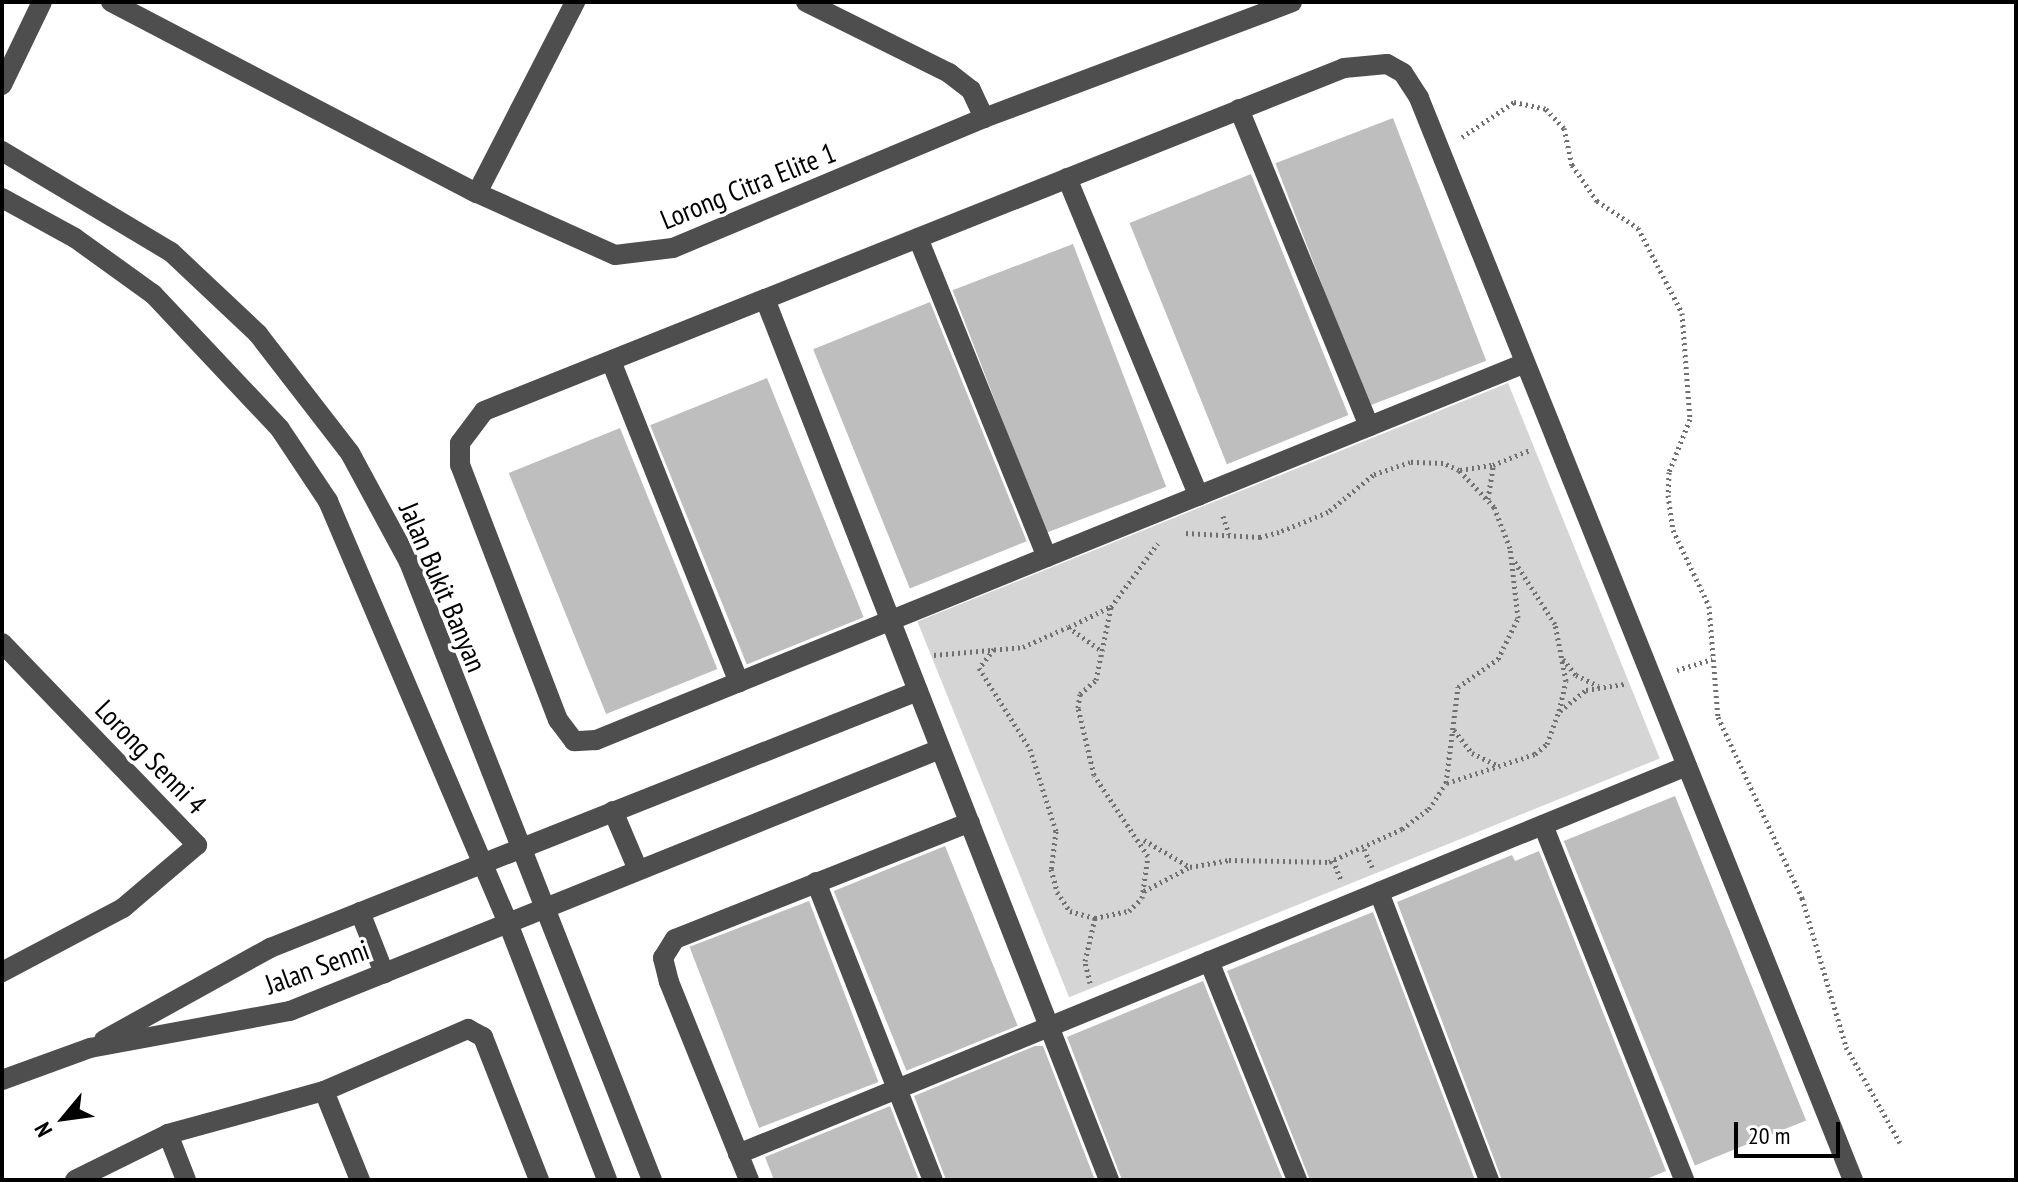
<!DOCTYPE html>
<style>
body{margin:0}
#map{position:relative;width:2018px;height:1182px;overflow:hidden;background:#fff;font-family:"PT Sans Narrow",sans-serif}
div>[style]{position:absolute}
[style*='--x']{left:calc(var(--x)*1px);top:calc(var(--y)*1px);width:calc(var(--w)*1px);rotate:calc(var(--a)*1deg)}
.green>*{inset:0;background:#d5d5d5;transform-origin:0 0}
.building>*{inset:0;background:#bebebe;transform-origin:0 0}
.path>*{height:5px;margin-top:-2.5px;transform-origin:0;background:repeating-linear-gradient(90deg,#707070 0 2px,transparent 0 6px)}
.minor>*{height:20px;margin:-10px;padding:0 10px;transform-origin:10px;border-radius:10px;background:#4e4e4e}
span{translate:-50% -50%;white-space:nowrap;text-align:center;line-height:1.15;-webkit-text-stroke:7px #fff;paint-order:stroke}
.street-label{font-size:28px;color:#000}
.frame{position:absolute;inset:0;border:4px solid #000;pointer-events:none}
.north{position:absolute;left:24px;top:1078px;width:80px;height:80px;-webkit-text-stroke:6px #fff;paint-order:stroke;rotate:241deg;font-size:22px;font-weight:700;line-height:32px;text-align:center;color:#000}
.north::after{content:'';display:block;margin:auto;width:28px;height:36px;background:#000;clip-path:polygon(50% 0,100% 100%,50% 72%,0 100%)}
.scale{position:absolute;left:1734px;top:1122px;width:106px;height:36px;box-sizing:border-box;border:4px solid #000;border-top:0;padding-left:10px;font-size:24px;line-height:28px;white-space:nowrap;color:#000;-webkit-text-stroke:6px #fff;paint-order:stroke}
</style>
<div id="map">
<div class="green">
<div style="left:1508px;top:383px;width:405px;height:637px;rotate:68deg"></div>
</div>
<div class="building">
<div style="left:1393px;top:118px;width:260px;height:126px;rotate:69deg"></div>
<div style="left:1251px;top:174px;width:260px;height:131px;rotate:68deg"></div>
<div style="left:1073px;top:244px;width:260px;height:129px;rotate:69deg"></div>
<div style="left:930px;top:302px;width:258px;height:126px;rotate:68deg"></div>
<div style="left:767px;top:378px;width:258px;height:126px;rotate:68deg"></div>
<div style="left:620px;top:428px;width:260px;height:120px;rotate:68deg"></div>
<div style="left:1675px;top:796px;width:350px;height:120px;rotate:68deg"></div>
<div style="left:945px;top:846px;width:194px;height:120px;rotate:68deg"></div>
<div style="clip-path:polygon(1539px 851px,1666px 1171px,1644px 1180px,1502px 1180px,1397px 902px,1512px 855px,1515px 861px)"></div>
<div style="left:809px;top:901px;width:194px;height:128px;rotate:69deg"></div>
<div style="clip-path:polygon(1373px 912px,1475px 1180px,1310px 1180px,1227px 971px)"></div>
<div style="clip-path:polygon(1203px 981px,1283px 1180px,1122px 1180px,1067px 1037px)"></div>
<div style="clip-path:polygon(1035px 1046px,1043px 1046px,1095px 1180px,946px 1180px,914px 1096px)"></div>
<div style="clip-path:polygon(890px 1106px,919px 1180px,774px 1180px,765px 1157px)"></div>
</div>
<div class="path">
<div style="--x:1462;--y:137;--w:63;--a:-33.9"></div>
<div style="--x:1514;--y:102;--w:33;--a:12"></div>
<div style="--x:1546;--y:109;--w:26;--a:47"></div>
<div style="--x:1564;--y:128;--w:38;--a:78"></div>
<div style="--x:1572;--y:165;--w:44;--a:55.2"></div>
<div style="--x:1597;--y:201;--w:49;--a:33.4"></div>
<div style="--x:1638;--y:228;--w:96;--a:62.6"></div>
<div style="--x:1682;--y:313;--w:106;--a:85.7"></div>
<div style="--x:1690;--y:419;--w:57;--a:111.6"></div>
<div style="--x:1669;--y:472;--w:23;--a:92"></div>
<div style="--x:1668;--y:495;--w:35;--a:82"></div>
<div style="--x:1673;--y:530;--w:84;--a:64.7"></div>
<div style="--x:1709;--y:606;--w:111;--a:85.4"></div>
<div style="--x:1718;--y:717;--w:200;--a:65.1"></div>
<div style="--x:1802;--y:898;--w:155;--a:73.5"></div>
<div style="--x:1846;--y:1047;--w:110;--a:60.6"></div>
<div style="--x:1460;--y:470;--w:33;--a:-9"></div>
<div style="--x:1493;--y:465;--w:40;--a:-22"></div>
<div style="--x:1488;--y:499;--w:33;--a:-81"></div>
<div style="--x:1223;--y:516;--w:19;--a:72"></div>
<div style="--x:1069;--y:627;--w:46;--a:-26"></div>
<div style="--x:994;--y:649;--w:24;--a:128"></div>
<div style="--x:979;--y:668;--w:96;--a:57.8"></div>
<div style="--x:1030;--y:749;--w:86;--a:72.4"></div>
<div style="--x:1056;--y:831;--w:38;--a:97"></div>
<div style="--x:1051;--y:869;--w:24;--a:75"></div>
<div style="--x:1057;--y:892;--w:23;--a:56"></div>
<div style="--x:1070;--y:911;--w:26;--a:16"></div>
<div style="--x:1095;--y:918;--w:35;--a:-12"></div>
<div style="--x:1129;--y:911;--w:18;--a:-45"></div>
<div style="--x:1142;--y:898;--w:42;--a:-81.9"></div>
<div style="--x:1148;--y:856;--w:97;--a:-123.7"></div>
<div style="--x:1094;--y:775;--w:69;--a:-103.4"></div>
<div style="--x:1078;--y:708;--w:14;--a:-82"></div>
<div style="--x:1080;--y:694;--w:21;--a:-41"></div>
<div style="--x:1096;--y:680;--w:75;--a:-78.4"></div>
<div style="--x:1111;--y:607;--w:79;--a:-53.7"></div>
<div style="--x:934;--y:655;--w:89;--a:-5.1"></div>
<div style="--x:1023;--y:647;--w:49;--a:-24"></div>
<div style="--x:1068;--y:627;--w:42;--a:35.2"></div>
<div style="--x:1563;--y:659;--w:21;--a:51"></div>
<div style="--x:1576;--y:675;--w:25;--a:26"></div>
<div style="--x:1677;--y:670;--w:37;--a:-17"></div>
<div style="--x:1560;--y:711;--w:33;--a:-39"></div>
<div style="--x:1586;--y:690;--w:39;--a:-9"></div>
<div style="--x:1454;--y:730;--w:29;--a:52"></div>
<div style="--x:1472;--y:753;--w:28;--a:26"></div>
<div style="--x:1447;--y:783;--w:93;--a:-18.2"></div>
<div style="--x:1535;--y:754;--w:16;--a:-40"></div>
<div style="--x:1547;--y:744;--w:35;--a:-70"></div>
<div style="--x:1559;--y:711;--w:31;--a:-77"></div>
<div style="--x:1566;--y:681;--w:58;--a:-100.9"></div>
<div style="--x:1555;--y:624;--w:77;--a:-122.9"></div>
<div style="--x:1144;--y:840;--w:53;--a:30.4"></div>
<div style="--x:1364;--y:849;--w:20;--a:66"></div>
<div style="--x:1333;--y:860;--w:22;--a:68"></div>
<div style="--x:1144;--y:891;--w:52;--a:-27.6"></div>
<div style="--x:1190;--y:867;--w:40;--a:-10"></div>
<div style="--x:1229;--y:860;--w:100;--a:1.1"></div>
<div style="--x:1329;--y:862;--w:80;--a:-24.3"></div>
<div style="--x:1402;--y:829;--w:34;--a:-37"></div>
<div style="--x:1429;--y:809;--w:31;--a:-57"></div>
<div style="--x:1446;--y:783;--w:97;--a:-82.9"></div>
<div style="--x:1458;--y:687;--w:49;--a:-35"></div>
<div style="--x:1498;--y:659;--w:46;--a:-64"></div>
<div style="--x:1518;--y:618;--w:70;--a:-96.5"></div>
<div style="--x:1510;--y:548;--w:44;--a:-111.3"></div>
<div style="--x:1494;--y:507;--w:51;--a:-133.4"></div>
<div style="--x:1459;--y:470;--w:17;--a:-156"></div>
<div style="--x:1443;--y:463;--w:33;--a:-178"></div>
<div style="--x:1410;--y:462;--w:39;--a:161"></div>
<div style="--x:1373;--y:475;--w:58;--a:140.6"></div>
<div style="--x:1328;--y:512;--w:53;--a:157.8"></div>
<div style="--x:1279;--y:532;--w:20;--a:165"></div>
<div style="--x:1260;--y:537;--w:75;--a:-176.9"></div>
<div style="--x:1090;--y:983;--w:23;--a:-103"></div>
<div style="--x:1085;--y:961;--w:44;--a:-76.9"></div>
</div>
<div class="minor">
<div style="--x:111;--y:2;--w:413;--a:27.6"></div>
<div style="--x:477;--y:193;--w:151;--a:24.2"></div>
<div style="--x:615;--y:255;--w:58;--a:-6.9"></div>
<div style="--x:673;--y:248;--w:337;--a:-22.7"></div>
<div style="--x:984;--y:118;--w:329;--a:-20.6"></div>
<div style="--x:806;--y:2;--w:160;--a:26.4"></div>
<div style="--x:949;--y:73;--w:28;--a:38"></div>
<div style="--x:971;--y:90;--w:31;--a:65"></div>
<div style="--x:2;--y:85;--w:92;--a:-64.3"></div>
<div style="--x:1239;--y:109;--w:343;--a:67.7"></div>
<div style="--x:2;--y:151;--w:197;--a:30.9"></div>
<div style="--x:171;--y:252;--w:120;--a:43.3"></div>
<div style="--x:258;--y:334;--w:150;--a:52.3"></div>
<div style="--x:350;--y:453;--w:124;--a:61.6"></div>
<div style="--x:409;--y:562;--w:664;--a:68.54"></div>
<div style="--x:1067;--y:178;--w:344;--a:67.5"></div>
<div style="--x:477;--y:193;--w:215;--a:-62.8"></div>
<div style="--x:2;--y:198;--w:83;--a:28.7"></div>
<div style="--x:75;--y:238;--w:96;--a:35.7"></div>
<div style="--x:153;--y:294;--w:185;--a:46.7"></div>
<div style="--x:280;--y:429;--w:87;--a:56.3"></div>
<div style="--x:328;--y:501;--w:459;--a:66.9"></div>
<div style="--x:508;--y:923;--w:275;--a:68.9"></div>
<div style="--x:918;--y:238;--w:344;--a:68"></div>
<div style="--x:765;--y:299;--w:946;--a:68.67"></div>
<div style="--x:611;--y:361;--w:346;--a:68.3"></div>
<div style="--x:1525;--y:363;--w:1003;--a:157.91"></div>
<div style="--x:596;--y:740;--w:22;--a:177"></div>
<div style="--x:574;--y:741;--w:26;--a:-127"></div>
<div style="--x:558;--y:720;--w:273;--a:-111"></div>
<div style="--x:460;--y:465;--w:22;--a:-90"></div>
<div style="--x:460;--y:443;--w:40;--a:-53"></div>
<div style="--x:484;--y:411;--w:926;--a:-21.74"></div>
<div style="--x:1344;--y:68;--w:43;--a:-5.3"></div>
<div style="--x:1387;--y:64;--w:18;--a:29"></div>
<div style="--x:1403;--y:73;--w:30;--a:57"></div>
<div style="--x:1419;--y:98;--w:367;--a:68.1"></div>
<div style="--x:1556;--y:439;--w:798;--a:68.16"></div>
<div style="--x:2;--y:643;--w:281;--a:46"></div>
<div style="--x:197;--y:845;--w:97;--a:139.6"></div>
<div style="--x:123;--y:908;--w:137;--a:152.1"></div>
<div style="--x:613;--y:811;--w:64;--a:67"></div>
<div style="--x:1543;--y:825;--w:382;--a:68.3"></div>
<div style="--x:816;--y:882;--w:320;--a:68.6"></div>
<div style="--x:1379;--y:892;--w:308;--a:69.1"></div>
<div style="--x:360;--y:912;--w:66;--a:68.5"></div>
<div style="--x:1209;--y:961;--w:236;--a:68.1"></div>
<div style="--x:104;--y:1040;--w:190;--a:-29"></div>
<div style="--x:270;--y:948;--w:697;--a:-21.63"></div>
<div style="--x:2;--y:1080;--w:94;--a:-20"></div>
<div style="--x:90;--y:1048;--w:203;--a:-10.5"></div>
<div style="--x:290;--y:1011;--w:701;--a:-21.95"></div>
<div style="--x:324;--y:1091;--w:96;--a:68"></div>
<div style="--x:168;--y:1134;--w:49;--a:68.6"></div>
<div style="--x:738;--y:1154;--w:1025;--a:-22.24"></div>
<div style="--x:75;--y:1180;--w:104;--a:-26.3"></div>
<div style="--x:168;--y:1134;--w:162;--a:-15.4"></div>
<div style="--x:324;--y:1091;--w:157;--a:-23.3"></div>
<div style="--x:468;--y:1029;--w:17;--a:28"></div>
<div style="--x:483;--y:1037;--w:154;--a:68.6"></div>
<div style="--x:749;--y:1180;--w:214;--a:-112"></div>
<div style="--x:669;--y:982;--w:25;--a:-104"></div>
<div style="--x:663;--y:958;--w:22;--a:-58"></div>
<div style="--x:675;--y:939;--w:317;--a:-21.6"></div>
</div>
<div class="street-label">
<span style="left:748px;top:186px;rotate:-22deg">Lorong Citra Elite 1</span>
<span style="left:443px;top:587px;rotate:67deg">Jalan Bukit Banyan</span>
<span style="left:151px;top:757px;rotate:46deg">Lorong Senni 4</span>
<span style="left:317px;top:967px;rotate:-20deg">Jalan Senni</span>
</div>
<div class="frame"></div>
<div class="north">N</div>
<div class="scale">20 m</div>
</div>
